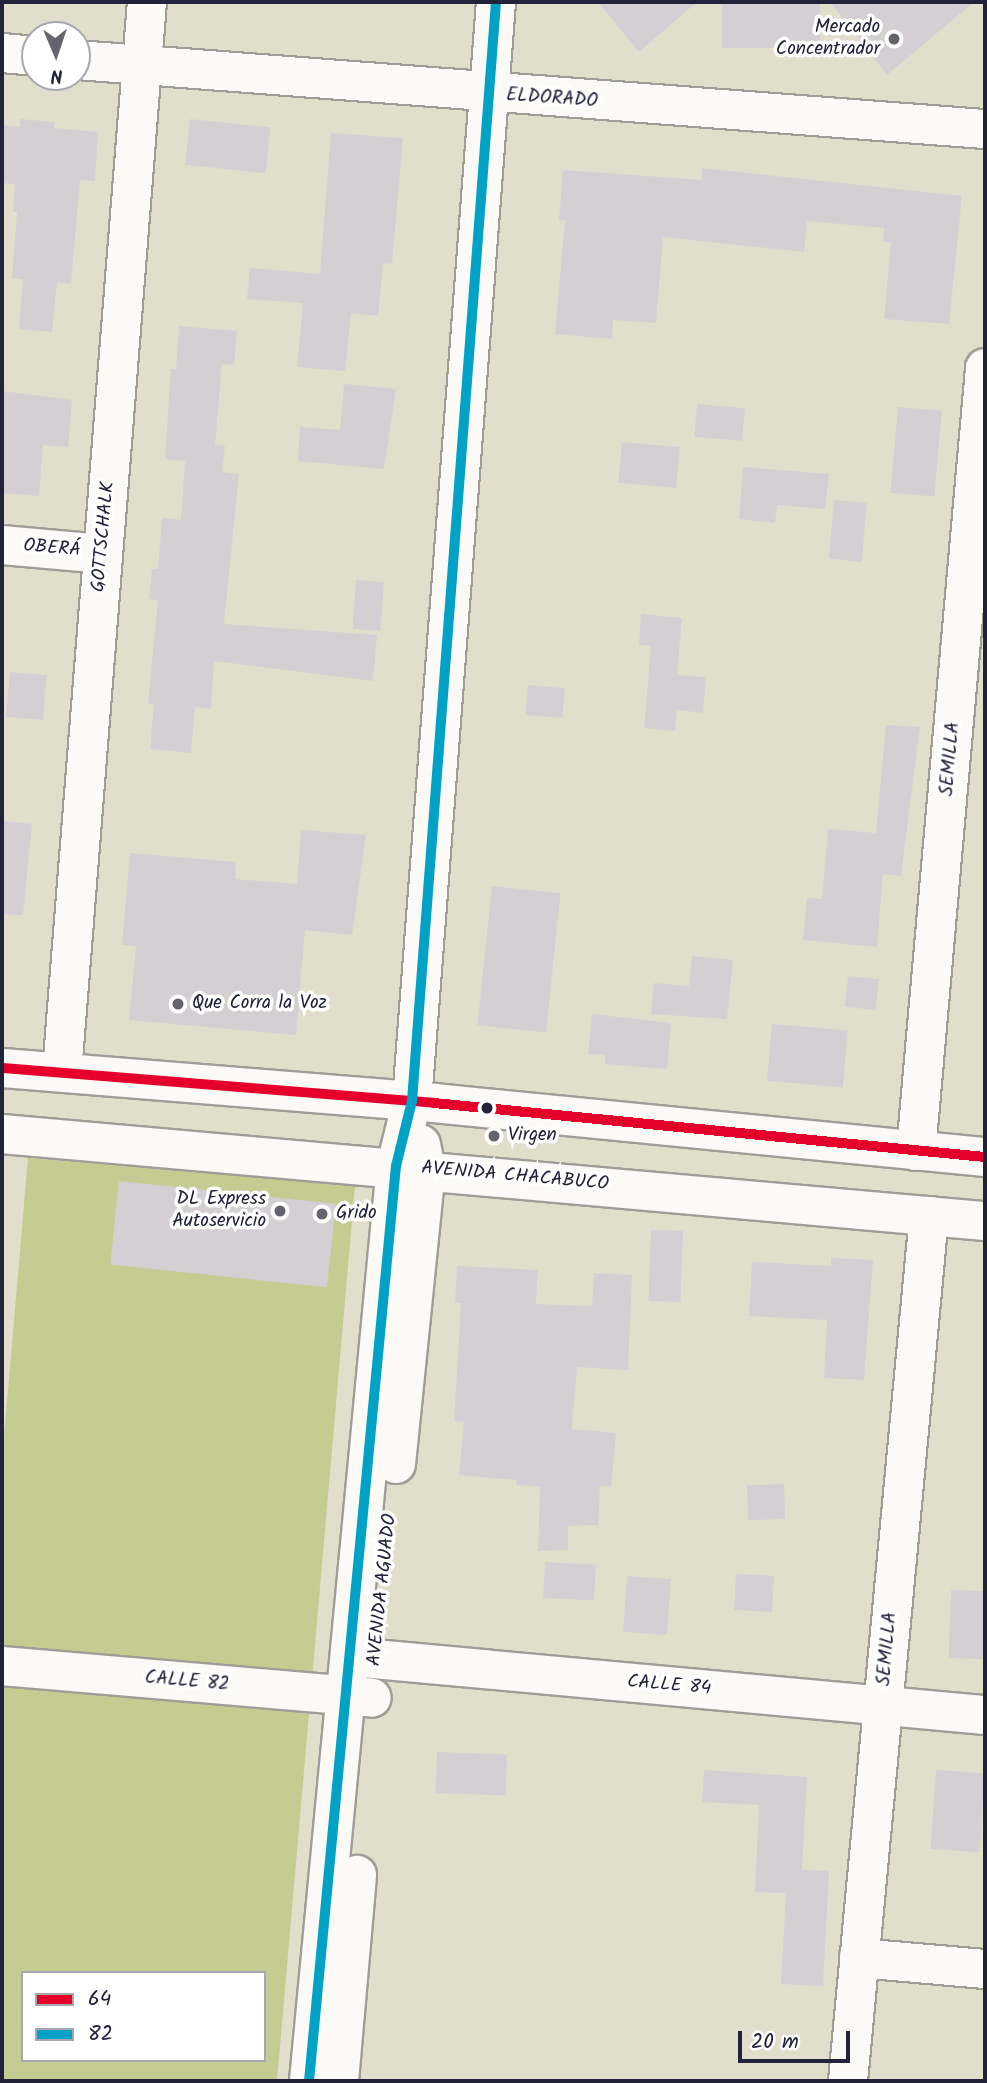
<!DOCTYPE html>
<meta charset="utf-8">
<style>
body{margin:0}
#map{position:relative;width:987px;height:2083px;overflow:hidden;background:#e2decc;font-family:Kalam,sans-serif}
div>[style]{position:absolute}
[style*='--x']{left:calc(var(--x)*1px);top:calc(var(--y)*1px);width:calc(var(--w)*1px);rotate:calc(var(--a)*1deg)}
.green>*{inset:0;background:#c5cc91}
.building>*{inset:0;background:#d4cfd3;transform-origin:0 0}
.roads{filter:drop-shadow(2px 0 #9f9d96) drop-shadow(-2px 0 #9f9d96) drop-shadow(0 2px #9f9d96) drop-shadow(0 -2px #9f9d96)}
.minor>*{height:38px;margin:-19px;padding:0 19px;transform-origin:19px;border-radius:19px;background:#fbfaf7}
.major>*{height:38px;margin:-19px;padding:0 19px;transform-origin:19px;border-radius:19px;background:#fbfaf7}
.bus-1>*{height:10px;margin:-5px;padding:0 5px;transform-origin:5px;border-radius:5px;background:#e4002b}
.bus-2>*{height:10px;margin:-5px;padding:0 5px;transform-origin:5px;border-radius:5px;background:#02a2c7}
.dots>*{width:19px;height:19px;translate:-50% -50%;box-sizing:border-box;border:4px solid #fff;border-radius:50%}
span{translate:-50% -50%;white-space:nowrap;text-align:center;line-height:1.15;-webkit-text-stroke:7px #fff;paint-order:stroke}
.poi-label{font-size:19px;color:#22223b}
.right{translate:-100% -50%;text-align:right}
.left{translate:0 -50%;text-align:left}
.street-label{font-size:19px;color:#22223b}
.frame{position:absolute;inset:0;border:4px solid #22223b;pointer-events:none}
.legend{position:absolute;left:21px;top:1971px;width:245px;height:91px;box-sizing:border-box;background:#fff;border:2px solid #a7a7b1;margin:0;padding:9px 12px;list-style:none;font-size:21px;color:#22223b}
.legend li{display:flex;align-items:center;gap:14px;height:35px}
.legend b{width:35px;border:2px solid #a7a7b1}
.north{position:absolute;left:21px;top:21px;width:70px;height:70px;box-sizing:border-box;background:#fff;border:2px solid #a7a7b1;border-radius:50%;rotate:178deg;font-size:19px;font-weight:700;line-height:28px;text-align:center;color:#22223b}
.north::after{content:'';display:block;margin:auto;width:24px;height:32px;background:#65646e;clip-path:polygon(50% 0,100% 100%,50% 72%,0 100%)}
.scale{position:absolute;left:738px;top:2031px;width:112px;height:32px;box-sizing:border-box;border:4px solid #22223b;border-top:0;padding-left:9px;font-size:21px;line-height:24px;white-space:nowrap;color:#22223b;-webkit-text-stroke:5px #fff;paint-order:stroke}
</style>
<div id="map">
<div class="green">
<div style="clip-path:polygon(evenodd,28px 1158px,355px 1186px,277px 2081px,2px 2081px,2px 1460px,28px 1158px,23px 1973px,264px 1973px,264px 2060px,23px 2060px,23px 1973px)"></div>
</div>
<div class="building">
<div style="clip-path:polygon(598px 2px,697px 2px,639px 52px)"></div>
<div style="left:722px;top:2px;width:98px;height:46px"></div>
<div style="clip-path:polygon(830px 2px,974px 2px,887px 75px)"></div>
<div style="clip-path:polygon(20px 119px,55px 122px,54px 128px,98px 132px,95px 181px,80px 180px,71px 284px,57px 282px,52px 332px,19px 329px,23px 279px,12px 278px,17px 212px,13px 212px,15px 184px,2px 183px,2px 125px,20px 127px)"></div>
<div style="left:190px;top:119px;width:81px;height:46px;rotate:6deg"></div>
<div style="clip-path:polygon(331px 133px,403px 138px,392px 264px,383px 263px,378px 316px,351px 313px,345px 371px,297px 367px,303px 303px,247px 299px,250px 268px,320px 274px)"></div>
<div style="clip-path:polygon(702px 168px,962px 196px,949px 324px,884px 319px,891px 242px,883px 242px,884px 228px,807px 221px,804px 252px,663px 237px,656px 323px,613px 320px,612px 339px,555px 334px,565px 221px,559px 220px,563px 170px,702px 180px)"></div>
<div style="clip-path:polygon(179px 326px,237px 331px,234px 365px,222px 364px,215px 445px,225px 446px,222px 472px,239px 474px,224px 624px,377px 635px,373px 681px,214px 661px,211px 709px,195px 707px,191px 753px,150px 749px,154px 704px,148px 703px,158px 600px,149px 599px,152px 569px,158px 569px,162px 518px,181px 520px,185px 461px,165px 459px,171px 369px,176px 369px)"></div>
<div style="clip-path:polygon(344px 384px,396px 389px,384px 469px,298px 461px,300px 427px,340px 430px)"></div>
<div style="clip-path:polygon(2px 391px,72px 400px,68px 447px,43px 445px,39px 496px,2px 493px)"></div>
<div style="left:697px;top:404px;width:48px;height:33px;rotate:5deg"></div>
<div style="left:898px;top:407px;width:44px;height:86px;rotate:5deg"></div>
<div style="left:622px;top:442px;width:58px;height:41px;rotate:5deg"></div>
<div style="clip-path:polygon(743px 467px,829px 474px,825px 509px,777px 505px,775px 523px,739px 519px)"></div>
<div style="left:834px;top:500px;width:33px;height:59px;rotate:5deg"></div>
<div style="left:356px;top:580px;width:28px;height:49px;rotate:4deg"></div>
<div style="clip-path:polygon(641px 614px,682px 618px,677px 675px,706px 677px,703px 713px,677px 710px,675px 731px,644px 728px,651px 646px,639px 645px)"></div>
<div style="left:10px;top:672px;width:37px;height:45px;rotate:5deg"></div>
<div style="left:528px;top:685px;width:37px;height:30px;rotate:5deg"></div>
<div style="clip-path:polygon(886px 725px,920px 727px,901px 876px,883px 874px,877px 947px,803px 940px,807px 898px,822px 899px,828px 829px,876px 833px)"></div>
<div style="clip-path:polygon(2px 821px,32px 824px,23px 915px,2px 914px)"></div>
<div style="clip-path:polygon(301px 830px,366px 835px,352px 935px,305px 930px,296px 1035px,129px 1020px,136px 946px,122px 945px,130px 853px,236px 862px,235px 879px,297px 884px)"></div>
<div style="left:492px;top:886px;width:69px;height:140px;rotate:6deg"></div>
<div style="clip-path:polygon(692px 956px,733px 960px,727px 1019px,651px 1014px,654px 983px,689px 986px)"></div>
<div style="left:848px;top:976px;width:31px;height:31px;rotate:6deg"></div>
<div style="clip-path:polygon(592px 1014px,671px 1023px,667px 1069px,605px 1064px,605px 1055px,588px 1054px)"></div>
<div style="left:772px;top:1024px;width:76px;height:57px;rotate:5deg"></div>
<div style="left:119px;top:1181px;width:218px;height:84px;rotate:6deg"></div>
<div style="left:651px;top:1230px;width:32px;height:71px;rotate:2deg"></div>
<div style="clip-path:polygon(831px 1258px,873px 1260px,864px 1380px,824px 1378px,827px 1320px,749px 1316px,752px 1262px,831px 1266px)"></div>
<div style="clip-path:polygon(457px 1266px,538px 1270px,536px 1304px,592px 1306px,594px 1273px,632px 1275px,628px 1370px,577px 1367px,572px 1429px,616px 1433px,611px 1487px,600px 1486px,598px 1525px,568px 1526px,568px 1550px,538px 1551px,540px 1487px,516px 1485px,517px 1480px,459px 1475px,464px 1422px,454px 1421px,461px 1303px,455px 1303px)"></div>
<div style="left:784px;top:1484px;width:35px;height:37px;rotate:88deg"></div>
<div style="left:545px;top:1562px;width:51px;height:36px;rotate:3deg"></div>
<div style="left:736px;top:1574px;width:38px;height:36px;rotate:3deg"></div>
<div style="left:627px;top:1576px;width:44px;height:56px;rotate:4deg"></div>
<div style="left:951px;top:1590px;width:34px;height:68px;rotate:2deg"></div>
<div style="left:437px;top:1752px;width:70px;height:41px;rotate:2deg"></div>
<div style="clip-path:polygon(704px 1770px,807px 1777px,802px 1870px,829px 1871px,823px 1986px,781px 1984px,786px 1893px,755px 1892px,759px 1805px,702px 1802px)"></div>
<div style="left:936px;top:1770px;width:49px;height:79px;rotate:4deg"></div>
</div>
<div class="roads">
<div class="minor">
<div style="--x:2;--y:53;--w:33;--a:5"></div>
<div style="--x:77;--y:60;--w:911;--a:4.35"></div>
<div style="--x:2;--y:545;--w:101;--a:5.1"></div>
<div style="--x:62;--y:1072;--w:1073;--a:-85.46"></div>
<div style="--x:916;--y:1151;--w:786;--a:-84.96"></div>
<div style="--x:352;--y:1657;--w:636;--a:5.24"></div>
<div style="--x:2;--y:1666;--w:371;--a:4.9"></div>
<div style="--x:859;--y:1958;--w:126;--a:5"></div>
<div style="--x:848;--y:2081;--w:869;--a:-84.65"></div>
</div>
<div class="major">
<div style="--x:2;--y:1068;--w:433;--a:4.6"></div>
<div style="--x:434;--y:1103;--w:554;--a:5.6"></div>
<div style="--x:2;--y:1134;--w:987;--a:5.06"></div>
<div style="--x:396;--y:1464;--w:296;--a:-84.2"></div>
<div style="--x:426;--y:1170;--w:26;--a:-101"></div>
<div style="--x:309;--y:2081;--w:919;--a:-84.57"></div>
<div style="--x:396;--y:1166;--w:67;--a:-76.2"></div>
<div style="--x:412;--y:1101;--w:1102;--a:-85.63"></div>
<div style="--x:339;--y:2081;--w:207;--a:-85"></div>
</div>
</div>
<div class="bus-1">
<div style="--x:2;--y:1068;--w:433;--a:4.6"></div>
<div style="--x:434;--y:1103;--w:554;--a:5.6"></div>
</div>
<div class="bus-2">
<div style="--x:309;--y:2081;--w:919;--a:-84.57"></div>
<div style="--x:396;--y:1166;--w:67;--a:-76.2"></div>
<div style="--x:412;--y:1101;--w:1102;--a:-85.63"></div>
</div>
<div class="dots">
<div style="left:894px;top:39px;background:#65646e"></div>
<div style="left:178px;top:1004px;background:#65646e"></div>
<div style="left:487px;top:1108px;background:#22223b"></div>
<div style="left:494px;top:1136px;background:#65646e"></div>
<div style="left:280px;top:1211px;background:#65646e"></div>
<div style="left:322px;top:1214px;background:#65646e"></div>
</div>
<div class="poi-label">
<span class="right" style="left:880px;top:39px">Mercado<br>Concentrador</span>
<span class="left" style="left:192px;top:1004px">Que Corra la Voz</span>
<span class="left" style="left:508px;top:1136px">Virgen</span>
<span class="right" style="left:266px;top:1211px">DL Express<br>Autoservicio</span>
<span class="left" style="left:336px;top:1214px">Grido</span>
</div>
<div class="street-label">
<span style="left:552px;top:99px;rotate:4deg">ELDORADO</span>
<span style="left:104px;top:537px;rotate:-85deg">GOTTSCHALK</span>
<span style="left:52px;top:549px;rotate:5deg">OBERÁ</span>
<span style="left:951px;top:759px;rotate:-85deg">SEMILLA</span>
<span style="left:515px;top:1177px;rotate:5deg">AVENIDA CHACABUCO</span>
<span style="left:383px;top:1590px;rotate:-84deg">AVENIDA AGUADO</span>
<span style="left:888px;top:1649px;rotate:-85deg">SEMILLA</span>
<span style="left:187px;top:1682px;rotate:5deg">CALLE 82</span>
<span style="left:669px;top:1686px;rotate:5deg">CALLE 84</span>
</div>
<div class="frame"></div>
<ul class="legend">
<li><b style="height:9px;background:#e4002b"></b>64</li>
<li><b style="height:9px;background:#02a2c7"></b>82</li>
</ul>
<div class="north">N</div>
<div class="scale">20 m</div>
</div>
